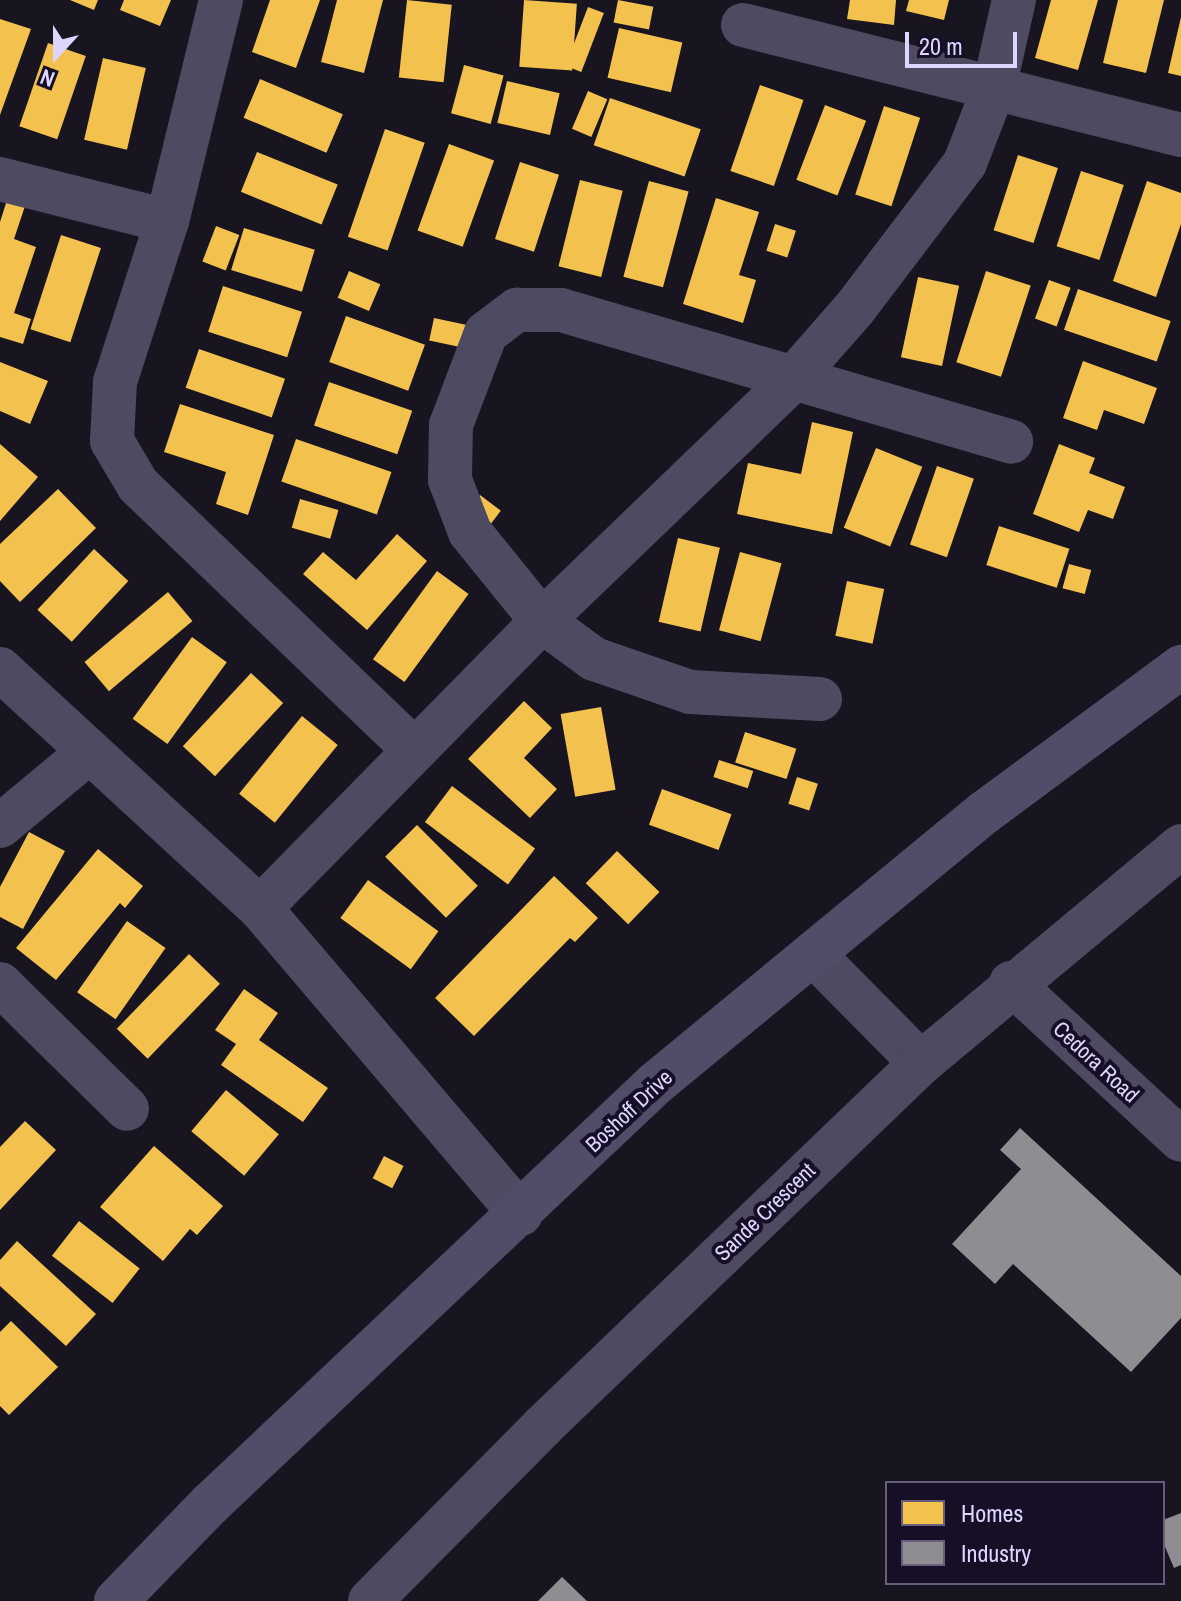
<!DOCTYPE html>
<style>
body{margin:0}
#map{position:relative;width:1181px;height:1601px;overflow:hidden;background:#181420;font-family:"Archivo Narrow",sans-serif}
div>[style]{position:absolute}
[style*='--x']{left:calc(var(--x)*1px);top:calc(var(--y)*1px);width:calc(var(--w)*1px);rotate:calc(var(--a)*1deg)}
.homes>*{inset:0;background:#f2c14e;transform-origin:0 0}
.industry>*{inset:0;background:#8d8d92}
.street>*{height:44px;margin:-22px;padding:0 22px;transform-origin:22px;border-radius:22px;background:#4e4a61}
.secondary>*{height:44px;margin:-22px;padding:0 22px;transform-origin:22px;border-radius:22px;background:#514c67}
span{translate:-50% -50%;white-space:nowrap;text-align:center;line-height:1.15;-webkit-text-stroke:8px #160f25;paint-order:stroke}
.street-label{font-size:22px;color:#ded5fe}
.legend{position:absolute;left:885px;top:1481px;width:280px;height:104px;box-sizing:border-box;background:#160f25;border:2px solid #665e7c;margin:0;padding:10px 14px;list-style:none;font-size:24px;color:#ded5fe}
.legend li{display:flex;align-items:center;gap:16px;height:40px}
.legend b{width:40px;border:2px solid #665e7c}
.north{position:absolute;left:16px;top:16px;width:80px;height:80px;-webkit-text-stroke:6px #160f25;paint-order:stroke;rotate:201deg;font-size:22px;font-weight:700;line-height:32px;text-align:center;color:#ded5fe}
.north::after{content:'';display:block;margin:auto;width:28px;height:36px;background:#ded5fe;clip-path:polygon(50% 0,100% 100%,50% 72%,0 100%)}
.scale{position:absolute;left:905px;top:32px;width:112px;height:36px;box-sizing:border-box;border:4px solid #ded5fe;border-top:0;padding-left:10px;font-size:24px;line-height:28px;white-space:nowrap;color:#ded5fe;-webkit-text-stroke:6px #160f25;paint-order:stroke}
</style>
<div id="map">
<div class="homes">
<div style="clip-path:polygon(70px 0,98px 0,94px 10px)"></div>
<div style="clip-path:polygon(124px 0,171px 0,160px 26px,120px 10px)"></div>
<div style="clip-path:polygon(270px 0,320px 0,296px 68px,252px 52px)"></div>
<div style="clip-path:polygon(337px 0,383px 0,364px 73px,321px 62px)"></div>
<div style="left:407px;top:0;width:45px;height:78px;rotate:6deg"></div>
<div style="left:524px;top:0;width:53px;height:67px;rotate:4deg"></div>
<div style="left:618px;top:0;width:36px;height:23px;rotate:11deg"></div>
<div style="clip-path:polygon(850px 0,896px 0,894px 25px,847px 19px)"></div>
<div style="clip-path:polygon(909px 0,949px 0,944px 20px,906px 11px)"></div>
<div style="clip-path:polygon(1051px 0,1098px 0,1078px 70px,1035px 58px)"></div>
<div style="clip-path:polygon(1118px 0,1164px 0,1146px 73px,1103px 63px)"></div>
<div style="left:588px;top:7px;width:17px;height:63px;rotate:21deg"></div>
<div style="clip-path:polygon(1181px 17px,1181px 76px,1168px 73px)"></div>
<div style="clip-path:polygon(0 19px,31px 29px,0 115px)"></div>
<div style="left:619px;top:28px;width:65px;height:51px;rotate:13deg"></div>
<div style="left:48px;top:43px;width:40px;height:88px;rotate:19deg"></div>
<div style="left:103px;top:58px;width:44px;height:84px;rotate:13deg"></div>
<div style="left:464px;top:65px;width:41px;height:50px;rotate:15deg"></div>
<div style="left:260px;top:79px;width:90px;height:42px;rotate:23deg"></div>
<div style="left:507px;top:81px;width:54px;height:43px;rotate:13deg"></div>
<div style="left:760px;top:85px;width:46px;height:91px;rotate:19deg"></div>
<div style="left:588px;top:91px;width:21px;height:41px;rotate:23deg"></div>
<div style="left:610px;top:98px;width:96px;height:50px;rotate:19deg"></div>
<div style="left:825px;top:105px;width:44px;height:80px;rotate:21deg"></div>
<div style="left:884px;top:106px;width:38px;height:93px;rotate:18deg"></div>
<div style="left:385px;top:129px;width:42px;height:114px;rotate:19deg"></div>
<div style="left:449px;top:144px;width:48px;height:92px;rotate:20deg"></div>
<div style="left:257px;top:152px;width:87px;height:43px;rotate:22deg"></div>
<div style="left:1018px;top:155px;width:42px;height:79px;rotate:18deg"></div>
<div style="left:520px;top:162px;width:41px;height:81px;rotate:18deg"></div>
<div style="left:1081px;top:171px;width:45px;height:79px;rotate:18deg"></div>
<div style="left:580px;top:180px;width:44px;height:89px;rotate:14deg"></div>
<div style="left:649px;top:181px;width:41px;height:99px;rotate:15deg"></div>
<div style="clip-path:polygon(1147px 181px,1181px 193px,1181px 224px,1156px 297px,1113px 281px)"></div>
<div style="clip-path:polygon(716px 198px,759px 212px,739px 275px,756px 280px,743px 323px,683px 304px)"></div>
<div style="clip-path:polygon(7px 200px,25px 206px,14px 239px,36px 247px,14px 313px,31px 319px,23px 344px,0 337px,0 222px)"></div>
<div style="left:775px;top:224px;width:22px;height:28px;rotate:18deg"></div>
<div style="left:216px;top:226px;width:25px;height:38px;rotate:21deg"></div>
<div style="left:244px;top:228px;width:74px;height:44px;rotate:17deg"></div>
<div style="left:61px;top:235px;width:42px;height:99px;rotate:18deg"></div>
<div style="left:349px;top:271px;width:34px;height:29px;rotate:23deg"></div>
<div style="left:986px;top:271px;width:47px;height:96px;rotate:18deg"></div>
<div style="left:918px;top:277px;width:42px;height:82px;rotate:12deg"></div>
<div style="left:1049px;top:280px;width:23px;height:41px;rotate:20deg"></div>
<div style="left:223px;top:286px;width:83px;height:48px;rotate:18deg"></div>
<div style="left:1078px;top:289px;width:98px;height:43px;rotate:19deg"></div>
<div style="left:346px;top:316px;width:84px;height:49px;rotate:20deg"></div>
<div style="left:434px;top:318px;width:35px;height:23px;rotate:12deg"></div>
<div style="left:199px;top:349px;width:91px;height:41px;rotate:19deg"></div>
<div style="clip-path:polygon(1083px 361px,1157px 388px,1144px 424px,1104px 410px,1097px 430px,1063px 418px)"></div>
<div style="clip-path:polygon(0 362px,48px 381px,30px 424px,0 411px)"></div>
<div style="left:329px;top:382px;width:88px;height:46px;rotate:19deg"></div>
<div style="clip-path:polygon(180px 404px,274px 435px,248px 515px,216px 504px,226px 472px,164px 452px)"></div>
<div style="clip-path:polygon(812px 422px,853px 432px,832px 534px,737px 514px,748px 463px,801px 474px)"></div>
<div style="left:296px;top:439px;width:101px;height:45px;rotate:19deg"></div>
<div style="clip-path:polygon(0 444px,38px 477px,0 521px)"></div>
<div style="clip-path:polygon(1059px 444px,1095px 458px,1089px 473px,1125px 487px,1113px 519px,1088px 510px,1079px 532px,1033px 514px)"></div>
<div style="left:876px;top:448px;width:50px;height:86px;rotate:22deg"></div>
<div style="left:937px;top:466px;width:39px;height:83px;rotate:19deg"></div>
<div style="clip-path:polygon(58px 489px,96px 528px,20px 602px,0 581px,0 544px)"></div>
<div style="left:480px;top:495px;width:26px;height:21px;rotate:37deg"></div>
<div style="left:300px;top:499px;width:40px;height:30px;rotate:16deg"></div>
<div style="left:999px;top:526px;width:74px;height:41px;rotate:18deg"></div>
<div style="clip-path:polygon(397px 534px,427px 561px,367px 630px,303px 574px,323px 552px,356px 580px)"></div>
<div style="left:678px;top:538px;width:43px;height:86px;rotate:13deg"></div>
<div style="left:94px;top:549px;width:47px;height:83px;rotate:43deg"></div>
<div style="left:740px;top:552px;width:43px;height:81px;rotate:15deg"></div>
<div style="left:1069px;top:564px;width:23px;height:25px;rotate:15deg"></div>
<div style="left:437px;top:571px;width:39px;height:109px;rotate:36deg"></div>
<div style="left:847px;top:581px;width:38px;height:56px;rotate:12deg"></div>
<div style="left:168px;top:592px;width:38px;height:109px;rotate:50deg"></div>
<div style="left:192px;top:637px;width:43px;height:101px;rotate:36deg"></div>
<div style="left:251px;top:673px;width:44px;height:100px;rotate:43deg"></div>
<div style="clip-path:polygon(524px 701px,552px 728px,524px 758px,557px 789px,530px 818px,468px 759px)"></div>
<div style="left:601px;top:707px;width:84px;height:41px;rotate:80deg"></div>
<div style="left:302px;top:716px;width:46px;height:100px;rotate:39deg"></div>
<div style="left:745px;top:732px;width:54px;height:32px;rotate:18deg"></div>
<div style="left:719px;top:760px;width:36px;height:18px;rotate:18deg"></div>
<div style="left:797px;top:777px;width:22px;height:28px;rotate:18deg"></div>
<div style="left:452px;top:786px;width:104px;height:45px;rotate:37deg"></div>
<div style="left:662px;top:789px;width:74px;height:38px;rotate:20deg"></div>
<div style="left:417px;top:825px;width:86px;height:45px;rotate:45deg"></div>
<div style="clip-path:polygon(29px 832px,65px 851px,23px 929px,0 917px,0 887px)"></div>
<div style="clip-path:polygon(98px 849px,143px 886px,125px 908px,120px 903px,56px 980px,16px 948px)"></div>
<div style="left:617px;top:851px;width:59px;height:45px;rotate:44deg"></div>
<div style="clip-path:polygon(554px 876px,598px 918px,575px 942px,570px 938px,474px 1036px,435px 998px)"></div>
<div style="left:368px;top:880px;width:87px;height:47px;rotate:36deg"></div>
<div style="left:127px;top:921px;width:47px;height:87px;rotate:35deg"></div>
<div style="left:189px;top:954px;width:43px;height:104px;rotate:44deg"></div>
<div style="clip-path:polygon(244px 989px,278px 1013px,259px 1040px,328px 1088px,303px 1122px,221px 1065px,236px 1044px,215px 1030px)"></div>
<div style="left:226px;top:1090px;width:69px;height:54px;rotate:40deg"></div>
<div style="clip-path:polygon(25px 1121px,56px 1150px,0 1210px,0 1147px)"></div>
<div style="clip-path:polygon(154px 1146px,223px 1206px,197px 1235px,190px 1229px,163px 1261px,100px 1207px)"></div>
<div style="left:384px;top:1156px;width:22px;height:25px;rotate:27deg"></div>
<div style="left:79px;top:1221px;width:77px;height:44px;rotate:38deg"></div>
<div style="clip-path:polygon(17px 1241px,96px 1314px,66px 1346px,0 1286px,0 1260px)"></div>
<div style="clip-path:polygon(11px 1321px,58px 1367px,9px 1415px,0 1406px,0 1332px)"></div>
</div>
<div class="industry">
<div style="clip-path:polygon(1020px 1128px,1181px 1276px,1181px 1318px,1131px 1372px,1013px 1264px,995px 1284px,952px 1244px,1021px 1169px,1000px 1150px)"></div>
<div style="clip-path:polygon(1181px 1513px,1181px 1565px,1174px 1568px,1163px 1542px,1163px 1520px)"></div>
<div style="clip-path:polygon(562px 1577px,587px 1601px,538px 1601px)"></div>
</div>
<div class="street">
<div style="--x:221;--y:0;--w:228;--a:103.7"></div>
<div style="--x:167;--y:221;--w:169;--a:107.9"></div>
<div style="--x:115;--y:382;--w:59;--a:92.9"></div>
<div style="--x:112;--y:441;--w:51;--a:59.4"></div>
<div style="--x:138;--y:485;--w:381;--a:43.8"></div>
<div style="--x:743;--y:25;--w:452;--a:14.1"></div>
<div style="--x:0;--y:179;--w:172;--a:14.1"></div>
<div style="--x:0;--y:669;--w:353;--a:42.6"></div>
<div style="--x:260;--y:908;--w:402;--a:49.6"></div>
<div style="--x:820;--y:699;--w:130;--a:-176.9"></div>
<div style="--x:690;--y:692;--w:102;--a:-161"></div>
<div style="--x:594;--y:659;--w:64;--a:-143.8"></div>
<div style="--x:542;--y:621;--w:114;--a:-129"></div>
<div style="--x:470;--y:532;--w:56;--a:-111"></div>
<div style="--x:450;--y:480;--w:55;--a:-89"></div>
<div style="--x:451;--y:425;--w:98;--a:-69.2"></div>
<div style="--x:486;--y:333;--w:39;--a:-37"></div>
<div style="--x:517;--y:310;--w:44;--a:0"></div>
<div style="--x:561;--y:310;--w:469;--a:16.3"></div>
<div style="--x:0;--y:826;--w:114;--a:-39.7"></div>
<div style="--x:260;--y:908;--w:402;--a:-45.5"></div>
<div style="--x:542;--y:621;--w:344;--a:-43.9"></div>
<div style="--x:790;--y:382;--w:98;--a:-48.7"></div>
<div style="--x:855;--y:308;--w:182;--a:-52.8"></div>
<div style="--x:965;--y:163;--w:80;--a:-68.9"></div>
<div style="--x:994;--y:88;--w:90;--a:-77.2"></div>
<div style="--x:813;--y:954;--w:153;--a:45.3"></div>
<div style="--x:1011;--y:983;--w:231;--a:42.7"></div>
<div style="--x:0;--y:984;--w:178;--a:44.5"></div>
<div style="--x:370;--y:1601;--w:245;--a:-45.3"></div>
<div style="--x:542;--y:1427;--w:525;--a:-43.84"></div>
<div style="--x:921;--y:1063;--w:339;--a:-39.8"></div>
</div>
<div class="secondary">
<div style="--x:116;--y:1601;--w:134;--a:-45.9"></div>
<div style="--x:209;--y:1505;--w:615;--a:-43.35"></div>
<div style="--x:656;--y:1083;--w:426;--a:-39.5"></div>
<div style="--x:985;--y:812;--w:244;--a:-36.5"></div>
</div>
<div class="street-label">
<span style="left:1096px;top:1062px;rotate:43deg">Cedora Road</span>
<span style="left:629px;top:1111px;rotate:-43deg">Boshoff Drive</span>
<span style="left:765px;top:1212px;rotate:-44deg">Sande Crescent</span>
</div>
<ul class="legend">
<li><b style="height:22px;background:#f2c14e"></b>Homes</li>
<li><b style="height:22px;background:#8d8d92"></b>Industry</li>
</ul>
<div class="north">N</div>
<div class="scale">20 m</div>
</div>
